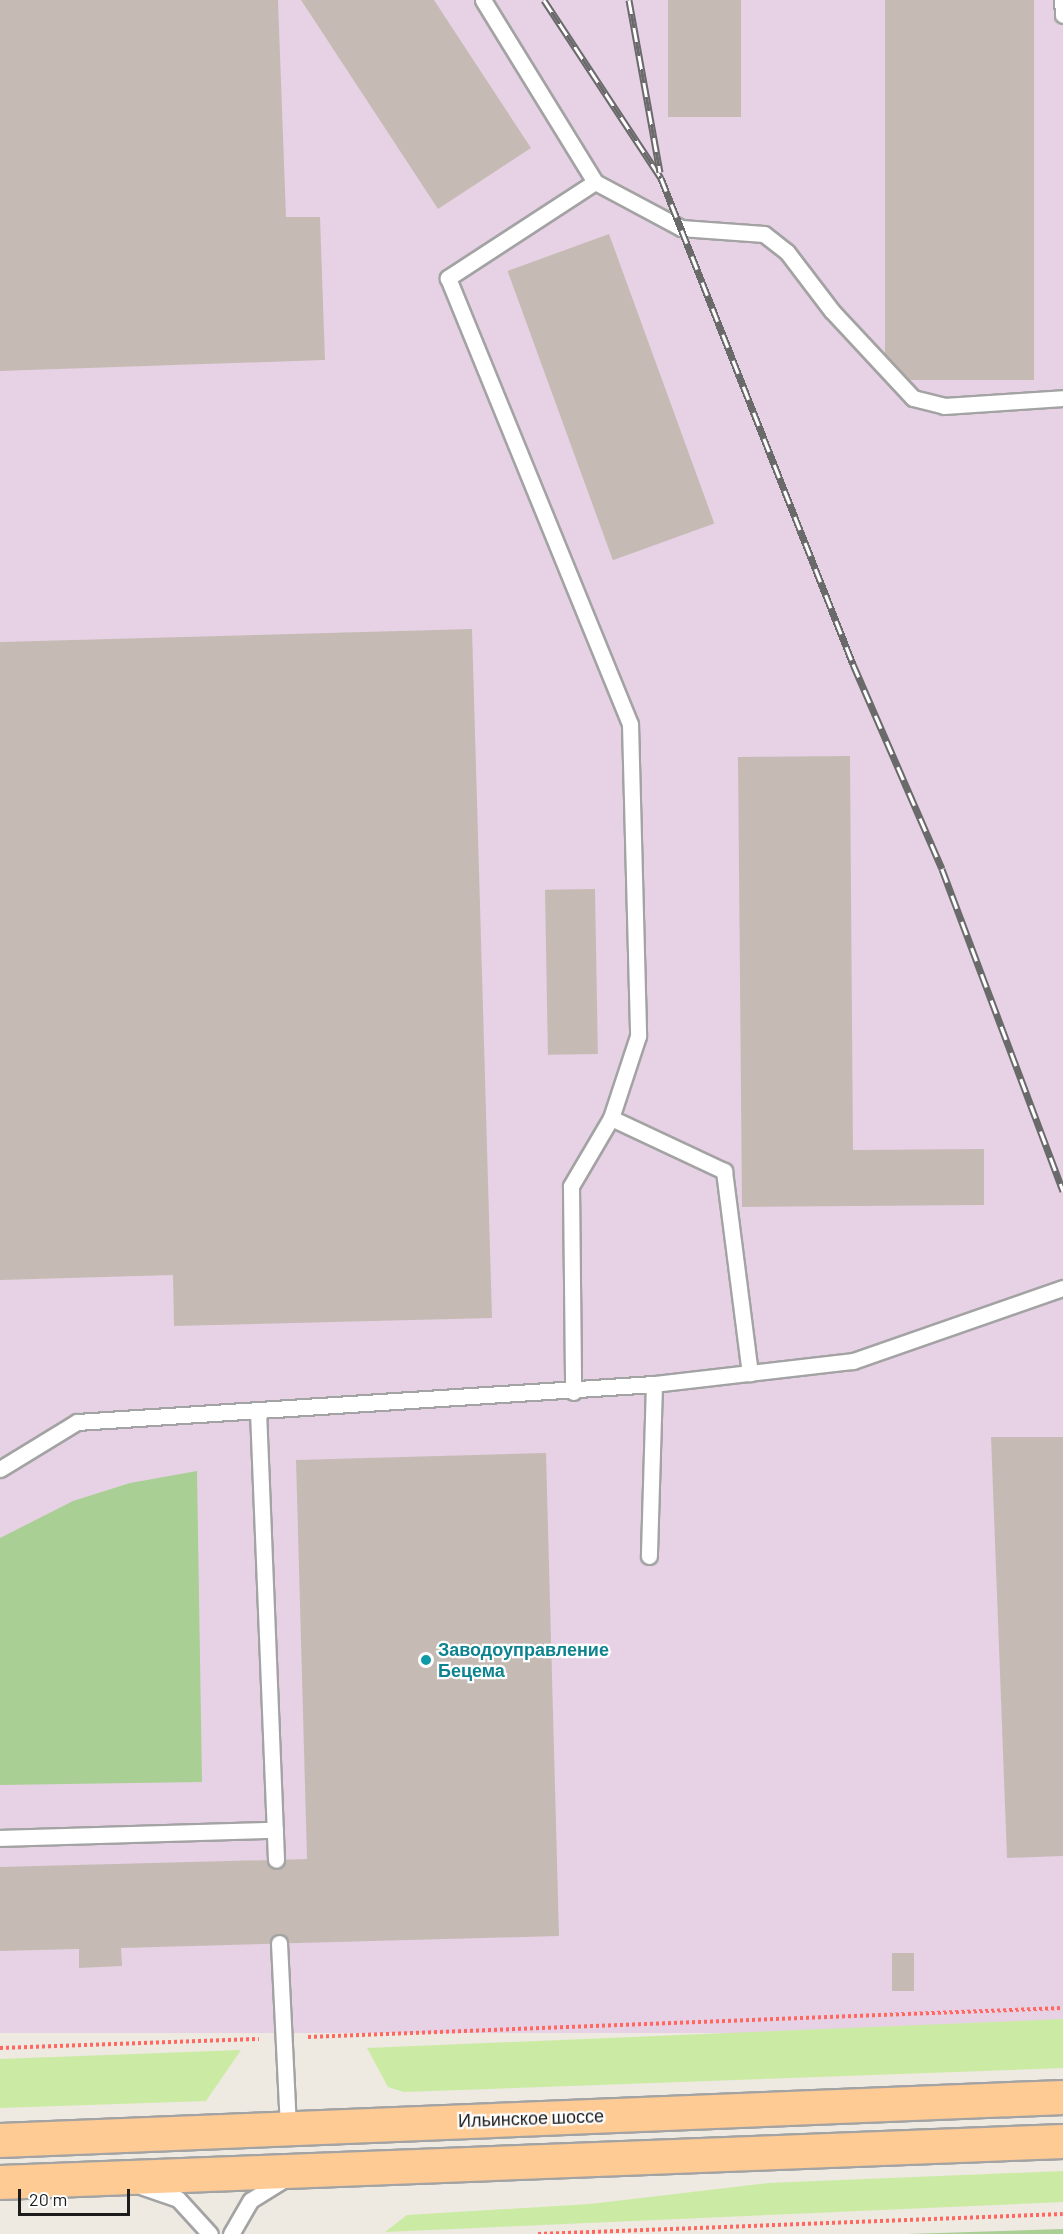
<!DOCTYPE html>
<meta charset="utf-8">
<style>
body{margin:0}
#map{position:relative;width:1063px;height:2234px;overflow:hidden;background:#eee9e1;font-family:Barlow,sans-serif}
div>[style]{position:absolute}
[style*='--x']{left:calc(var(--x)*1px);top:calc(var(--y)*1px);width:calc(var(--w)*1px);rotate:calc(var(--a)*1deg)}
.industrial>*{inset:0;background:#e7d2e5;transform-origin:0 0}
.grass>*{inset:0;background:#cbeba4}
.forest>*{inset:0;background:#a9cf94}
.building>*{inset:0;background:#c6bbb4;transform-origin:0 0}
.path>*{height:4px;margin-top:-2px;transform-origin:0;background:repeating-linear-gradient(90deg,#ff6861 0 3px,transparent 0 6px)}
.roads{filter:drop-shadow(2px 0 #a3a3a3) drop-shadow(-2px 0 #a3a3a3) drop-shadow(0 2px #a3a3a3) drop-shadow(0 -2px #a3a3a3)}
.lane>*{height:15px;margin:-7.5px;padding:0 7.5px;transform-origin:7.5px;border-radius:7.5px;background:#fff}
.primary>*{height:33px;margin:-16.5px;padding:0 16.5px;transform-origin:16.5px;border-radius:16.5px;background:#ffcb95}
.rail>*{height:7px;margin-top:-3.5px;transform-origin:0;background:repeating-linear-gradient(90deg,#fff 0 14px,#6a6a6a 0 28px);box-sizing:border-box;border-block:2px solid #6a6a6a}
.dots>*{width:16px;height:16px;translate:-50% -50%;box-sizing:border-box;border:3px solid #fff;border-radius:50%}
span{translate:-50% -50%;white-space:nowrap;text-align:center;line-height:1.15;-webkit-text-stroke:4.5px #fff;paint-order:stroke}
.culture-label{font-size:18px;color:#0d838f;font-weight:700}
.left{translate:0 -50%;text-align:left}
.street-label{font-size:18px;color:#1c1c1c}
.scale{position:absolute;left:18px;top:2189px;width:112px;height:27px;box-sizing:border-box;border:3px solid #1c1c1c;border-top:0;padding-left:8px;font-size:18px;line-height:21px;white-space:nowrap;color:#1c1c1c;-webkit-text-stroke:4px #fff;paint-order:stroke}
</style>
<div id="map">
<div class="industrial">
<div style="left:0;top:0;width:1063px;height:2033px"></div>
</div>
<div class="grass">
<div style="clip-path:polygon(1063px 2019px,1063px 2068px,404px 2092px,388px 2087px,367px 2048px)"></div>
<div style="clip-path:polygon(241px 2050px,206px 2101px,0 2108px,0 2059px)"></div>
<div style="clip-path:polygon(1063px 2171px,1063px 2202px,385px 2232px,407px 2215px,590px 2204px,768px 2183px)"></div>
</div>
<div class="forest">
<div style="clip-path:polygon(197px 1471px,202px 1782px,0 1785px,0 1538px,73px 1501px,130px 1483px)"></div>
<div style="clip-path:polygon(1063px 2229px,1063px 2234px,907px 2234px)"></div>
</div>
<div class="building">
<div style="clip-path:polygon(0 0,278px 0,286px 217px,320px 217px,325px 360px,0 371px)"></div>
<div style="clip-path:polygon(301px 0,434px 0,531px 148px,438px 209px)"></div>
<div style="left:668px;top:0;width:73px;height:117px"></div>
<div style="left:885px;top:0;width:149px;height:380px"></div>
<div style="left:609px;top:234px;width:308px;height:108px;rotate:70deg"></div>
<div style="clip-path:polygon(472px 629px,492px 1318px,174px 1326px,173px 1275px,0 1280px,0 642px)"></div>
<div style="clip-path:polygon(850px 756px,853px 1150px,984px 1149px,984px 1205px,742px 1207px,738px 757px)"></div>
<div style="left:595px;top:889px;width:165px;height:50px;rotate:89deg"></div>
<div style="clip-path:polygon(991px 1437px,1063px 1437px,1063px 1856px,1007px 1858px)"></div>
<div style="clip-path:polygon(546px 1453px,559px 1936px,121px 1948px,122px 1966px,79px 1968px,79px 1949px,0 1951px,0 1867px,307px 1859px,296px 1460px)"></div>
<div style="left:892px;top:1953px;width:22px;height:38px"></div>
</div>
<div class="path">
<div style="--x:308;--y:2037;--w:756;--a:-2.2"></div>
<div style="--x:0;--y:2048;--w:259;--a:-2"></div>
<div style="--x:538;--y:2234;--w:525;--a:-2.18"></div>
</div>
<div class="roads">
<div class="lane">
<div style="--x:483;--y:0;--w:214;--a:58.4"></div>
<div style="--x:595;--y:182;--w:176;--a:146.9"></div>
<div style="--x:448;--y:278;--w:482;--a:67.8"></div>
<div style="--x:630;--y:724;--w:312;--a:88.5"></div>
<div style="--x:638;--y:1036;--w:86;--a:108.2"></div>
<div style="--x:611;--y:1118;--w:79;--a:120.5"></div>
<div style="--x:571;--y:1186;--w:206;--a:89.4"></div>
<div style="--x:1062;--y:0;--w:15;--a:86"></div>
<div style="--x:595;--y:182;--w:98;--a:28.1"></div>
<div style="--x:681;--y:228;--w:83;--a:4.1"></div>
<div style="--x:764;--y:234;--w:29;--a:38"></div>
<div style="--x:787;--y:252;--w:74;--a:52.7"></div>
<div style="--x:832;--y:311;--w:119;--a:47"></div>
<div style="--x:913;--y:398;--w:32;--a:14"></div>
<div style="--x:944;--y:406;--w:119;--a:-3.8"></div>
<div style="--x:611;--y:1118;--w:125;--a:25.1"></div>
<div style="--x:724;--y:1171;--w:204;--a:82.7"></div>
<div style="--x:654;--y:1384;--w:200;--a:-6.6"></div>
<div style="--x:853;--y:1361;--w:222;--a:-19.2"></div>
<div style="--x:258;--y:1411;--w:449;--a:87.7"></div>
<div style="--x:0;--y:1469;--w:90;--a:-31.4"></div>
<div style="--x:77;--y:1422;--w:578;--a:-3.77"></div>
<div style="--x:654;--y:1384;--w:172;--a:91.7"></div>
<div style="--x:0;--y:1838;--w:275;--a:-1.7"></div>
<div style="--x:279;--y:1943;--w:184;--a:87.2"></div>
<div style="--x:140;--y:2186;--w:40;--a:18.9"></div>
<div style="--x:178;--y:2199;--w:47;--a:47.6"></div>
<div style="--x:231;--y:2234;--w:39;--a:-60"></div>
<div style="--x:251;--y:2200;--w:38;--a:-32"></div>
</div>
<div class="primary">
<div style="--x:0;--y:2140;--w:1064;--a:-2.32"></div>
<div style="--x:0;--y:2182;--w:1064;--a:-2.21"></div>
</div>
</div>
<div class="rail">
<div style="--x:544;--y:0;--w:213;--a:56.7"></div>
<div style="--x:661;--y:178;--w:523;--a:68.44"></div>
<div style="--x:853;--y:664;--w:223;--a:66.5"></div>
<div style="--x:942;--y:869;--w:344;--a:69.4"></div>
<div style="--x:629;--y:0;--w:175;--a:79.8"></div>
</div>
<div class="dots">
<div style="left:426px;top:1660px;background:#0f9aa8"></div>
</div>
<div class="culture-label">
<span class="left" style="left:438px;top:1660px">Заводоуправление<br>Бецема</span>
</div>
<div class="street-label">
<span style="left:531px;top:2118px;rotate:-2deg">Ильинское шоссе</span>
</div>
<div class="scale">20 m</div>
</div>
